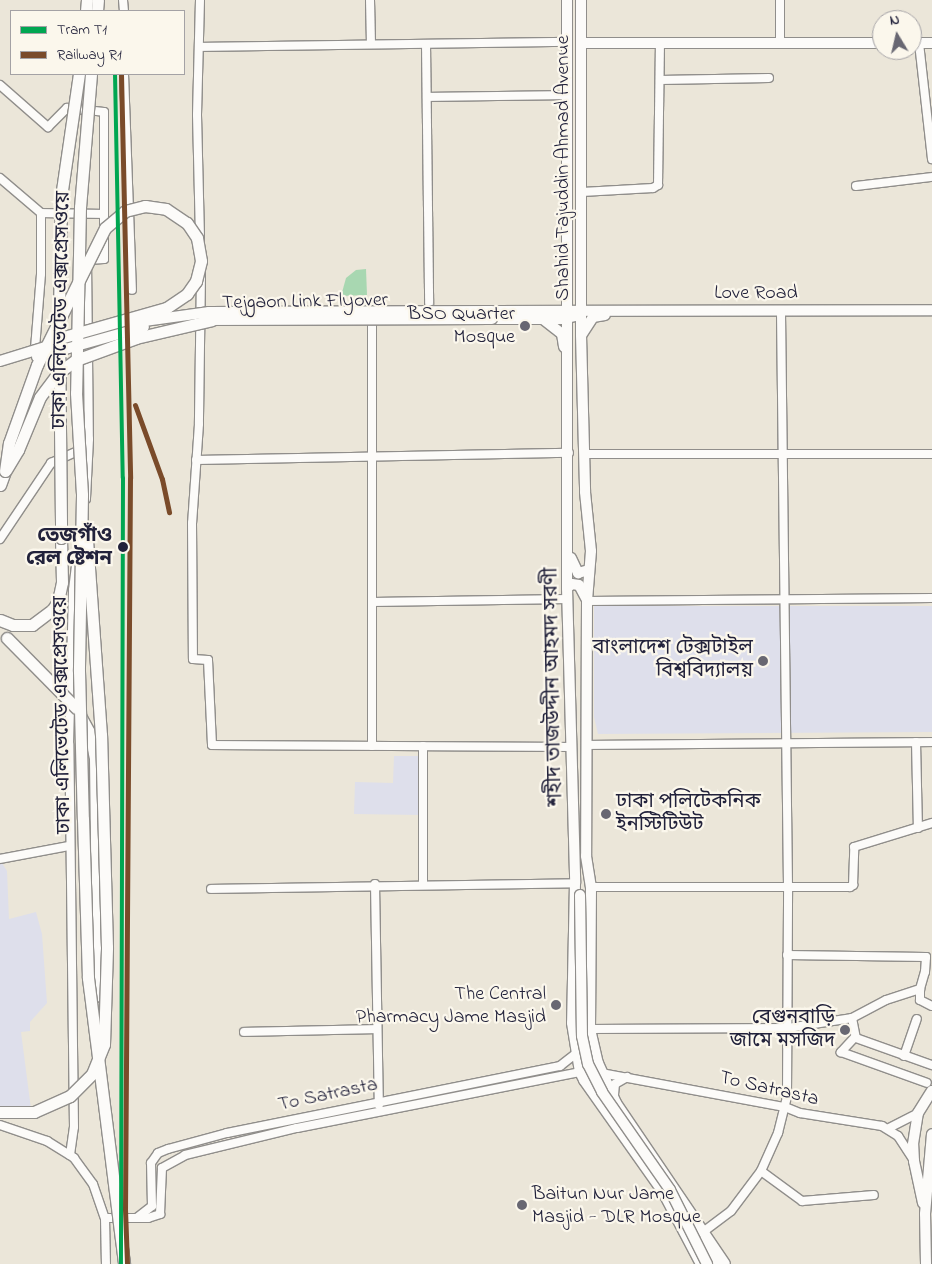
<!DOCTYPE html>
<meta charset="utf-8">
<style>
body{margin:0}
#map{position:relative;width:932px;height:1264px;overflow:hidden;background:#ebe6d9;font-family:"Indie Flower","Noto Sans Bengali",sans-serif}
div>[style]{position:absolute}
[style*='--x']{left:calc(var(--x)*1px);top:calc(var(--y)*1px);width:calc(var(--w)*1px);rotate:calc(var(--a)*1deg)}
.built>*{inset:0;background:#dedfeb}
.green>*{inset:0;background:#a8d7b1}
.roads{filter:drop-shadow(1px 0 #908e8b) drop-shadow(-1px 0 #908e8b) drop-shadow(0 1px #908e8b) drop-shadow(0 -1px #908e8b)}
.minor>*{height:8px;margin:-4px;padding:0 4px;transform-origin:4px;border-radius:4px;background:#fcfbf9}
.major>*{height:10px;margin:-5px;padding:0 5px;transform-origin:5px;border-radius:5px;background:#fcfbf9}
.highway>*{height:11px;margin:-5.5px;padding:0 5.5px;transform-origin:5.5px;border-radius:5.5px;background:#fcfbf9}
.bridges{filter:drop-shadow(1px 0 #908e8b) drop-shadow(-1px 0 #908e8b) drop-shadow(0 1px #908e8b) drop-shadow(0 -1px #908e8b)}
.major-bridge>*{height:10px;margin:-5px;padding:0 5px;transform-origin:5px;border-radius:5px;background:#fcfbf9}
.highway-bridge>*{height:11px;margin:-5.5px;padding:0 5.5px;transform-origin:5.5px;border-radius:5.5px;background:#fcfbf9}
.rail-1>*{height:5px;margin:-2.5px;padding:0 2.5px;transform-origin:2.5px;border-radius:2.5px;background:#7a4b2a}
.tram-1>*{height:4px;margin:-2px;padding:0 2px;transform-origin:2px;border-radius:2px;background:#00a651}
.dots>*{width:14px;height:14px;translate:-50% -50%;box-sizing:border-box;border:2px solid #fbf7ec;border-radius:50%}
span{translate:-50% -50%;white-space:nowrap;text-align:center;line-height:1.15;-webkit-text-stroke:4.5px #fbf7ec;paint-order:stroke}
.street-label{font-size:20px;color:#22223b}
.poi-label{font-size:20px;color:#22223b}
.right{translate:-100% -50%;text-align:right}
.left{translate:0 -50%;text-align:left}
.stop-label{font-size:20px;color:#22223b;font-weight:700}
.legend{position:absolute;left:10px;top:10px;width:175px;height:65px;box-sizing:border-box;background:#fbf7ec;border:1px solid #a4a2a5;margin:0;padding:6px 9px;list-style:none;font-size:15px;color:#22223b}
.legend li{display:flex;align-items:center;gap:10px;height:25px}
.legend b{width:25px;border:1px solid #a4a2a5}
.north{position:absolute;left:872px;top:10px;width:50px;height:50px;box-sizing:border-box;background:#fbf7ec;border:1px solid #a4a2a5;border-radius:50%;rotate:351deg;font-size:14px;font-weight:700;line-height:20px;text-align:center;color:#22223b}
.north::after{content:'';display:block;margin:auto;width:18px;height:22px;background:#686772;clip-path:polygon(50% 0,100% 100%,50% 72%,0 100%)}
</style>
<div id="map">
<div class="built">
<div style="clip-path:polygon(594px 606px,932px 606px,932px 732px,598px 734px,594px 717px)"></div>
<div style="clip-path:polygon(394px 756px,421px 756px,421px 815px,354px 814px,355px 782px,393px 783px)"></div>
<div style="clip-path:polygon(0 860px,7px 871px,9px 919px,36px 912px,42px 934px,47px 1003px,30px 1022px,30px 1031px,21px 1032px,31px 1109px,0 1109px)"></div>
</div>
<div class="green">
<div style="clip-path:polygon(366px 269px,367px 295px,341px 296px,346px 278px,356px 270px)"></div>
</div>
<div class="roads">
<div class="minor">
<div style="--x:123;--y:0;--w:11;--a:85"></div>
<div style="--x:200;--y:0;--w:115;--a:91.5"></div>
<div style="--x:197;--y:115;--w:125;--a:88.6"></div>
<div style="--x:370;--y:0;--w:44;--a:88.7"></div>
<div style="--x:780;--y:0;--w:42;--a:90"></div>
<div style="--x:919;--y:43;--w:117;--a:83.6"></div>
<div style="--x:426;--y:44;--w:259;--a:89.3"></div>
<div style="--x:199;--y:47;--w:368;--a:-0.8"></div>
<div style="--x:124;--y:74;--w:216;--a:87.9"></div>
<div style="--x:660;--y:80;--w:109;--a:-1.1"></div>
<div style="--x:0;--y:85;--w:64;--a:41.2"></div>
<div style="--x:48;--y:127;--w:27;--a:-45"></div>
<div style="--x:67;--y:108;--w:37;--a:6"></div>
<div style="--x:104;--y:112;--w:147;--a:90"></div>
<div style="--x:104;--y:259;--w:17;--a:177"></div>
<div style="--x:87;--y:260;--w:179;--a:89.4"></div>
<div style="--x:89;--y:439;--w:60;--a:92.9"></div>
<div style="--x:427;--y:97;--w:141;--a:-0.8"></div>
<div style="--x:0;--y:178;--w:54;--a:40.5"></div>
<div style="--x:41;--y:213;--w:61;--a:90"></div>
<div style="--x:41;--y:274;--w:74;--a:94.6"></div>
<div style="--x:856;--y:186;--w:77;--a:-6.8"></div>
<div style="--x:582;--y:192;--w:71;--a:-3.2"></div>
<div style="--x:653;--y:188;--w:6;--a:-31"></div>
<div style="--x:658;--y:185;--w:142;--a:-89.2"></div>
<div style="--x:41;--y:213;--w:62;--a:0.9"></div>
<div style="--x:201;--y:274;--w:150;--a:90.8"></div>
<div style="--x:199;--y:424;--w:99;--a:94"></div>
<div style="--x:192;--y:523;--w:136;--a:89.6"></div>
<div style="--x:193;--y:659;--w:15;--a:4"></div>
<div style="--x:208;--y:660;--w:85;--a:87.3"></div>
<div style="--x:212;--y:745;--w:359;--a:0.3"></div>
<div style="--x:584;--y:454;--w:348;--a:0"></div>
<div style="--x:196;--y:460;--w:373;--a:-1.1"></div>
<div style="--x:0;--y:539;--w:92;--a:-56.1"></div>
<div style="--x:51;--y:463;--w:34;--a:-24"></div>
<div style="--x:587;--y:601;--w:345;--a:-0.5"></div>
<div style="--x:372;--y:602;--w:196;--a:-0.9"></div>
<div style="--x:916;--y:742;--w:86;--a:88.7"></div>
<div style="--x:587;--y:745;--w:345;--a:-0.5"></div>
<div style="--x:372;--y:746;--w:443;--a:-90"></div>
<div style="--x:0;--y:859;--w:70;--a:-10.7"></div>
<div style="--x:375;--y:884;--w:221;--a:89"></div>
<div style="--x:423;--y:884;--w:138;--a:-90"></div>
<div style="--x:591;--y:887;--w:259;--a:0"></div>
<div style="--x:850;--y:887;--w:4;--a:-34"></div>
<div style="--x:853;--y:885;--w:38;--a:-88"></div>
<div style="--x:854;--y:847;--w:82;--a:-17.1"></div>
<div style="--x:211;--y:889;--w:364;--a:-0.9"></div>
<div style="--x:920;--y:989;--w:11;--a:90"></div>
<div style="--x:920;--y:1000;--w:13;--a:27"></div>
<div style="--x:852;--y:1018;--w:20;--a:79"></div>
<div style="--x:856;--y:1038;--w:81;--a:19.6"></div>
<div style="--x:590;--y:1029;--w:198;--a:-0.3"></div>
<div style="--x:788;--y:1028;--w:65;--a:-8.9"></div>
<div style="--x:852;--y:1018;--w:38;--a:-28"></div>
<div style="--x:886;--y:1000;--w:36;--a:-18"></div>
<div style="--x:920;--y:989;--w:18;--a:-74"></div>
<div style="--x:925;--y:972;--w:15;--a:-86"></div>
<div style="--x:926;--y:957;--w:139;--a:-179.2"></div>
<div style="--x:244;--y:1032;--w:132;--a:-1.3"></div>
<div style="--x:855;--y:1037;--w:21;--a:133"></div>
<div style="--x:841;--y:1052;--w:91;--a:19.8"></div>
<div style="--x:904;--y:1056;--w:39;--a:-71"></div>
<div style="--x:601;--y:1073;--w:187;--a:10.5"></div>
<div style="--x:785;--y:1107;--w:16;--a:22"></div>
<div style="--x:800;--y:1113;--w:83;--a:9"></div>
<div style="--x:882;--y:1126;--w:19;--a:32"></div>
<div style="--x:898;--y:1136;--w:30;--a:57"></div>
<div style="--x:614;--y:1095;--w:11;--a:-85"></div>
<div style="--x:615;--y:1084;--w:14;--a:-30"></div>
<div style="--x:0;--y:1125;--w:50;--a:18.8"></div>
<div style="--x:47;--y:1141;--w:32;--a:32"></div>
<div style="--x:74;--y:1158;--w:32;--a:54"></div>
<div style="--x:93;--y:1184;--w:36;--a:71"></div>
<div style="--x:889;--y:1128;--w:33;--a:-27"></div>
<div style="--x:70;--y:1155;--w:28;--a:-82"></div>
<div style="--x:74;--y:1127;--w:383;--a:-90.7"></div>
<div style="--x:69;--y:744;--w:154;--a:-88.5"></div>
<div style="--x:73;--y:590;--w:25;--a:-83"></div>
<div style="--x:761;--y:1171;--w:51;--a:36.2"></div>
<div style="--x:802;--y:1201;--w:72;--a:-4.8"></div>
<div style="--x:138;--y:1217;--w:18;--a:-38"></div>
<div style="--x:152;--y:1206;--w:43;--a:-91.3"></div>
<div style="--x:151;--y:1163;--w:12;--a:-55"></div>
<div style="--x:158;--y:1153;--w:11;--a:-22"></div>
<div style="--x:168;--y:1149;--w:61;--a:-15.2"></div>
<div style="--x:227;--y:1133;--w:340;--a:-11.4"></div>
<div style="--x:560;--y:1066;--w:18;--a:-38"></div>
<div style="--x:105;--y:1218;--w:43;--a:0"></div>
<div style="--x:148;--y:1218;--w:13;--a:-18"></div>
<div style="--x:160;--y:1214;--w:46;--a:-87.5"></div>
<div style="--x:162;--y:1168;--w:26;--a:-29"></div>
<div style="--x:185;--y:1155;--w:115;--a:-13.6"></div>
<div style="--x:297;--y:1128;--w:288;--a:-11.2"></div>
<div style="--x:105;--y:1218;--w:46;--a:88.8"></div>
<div style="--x:703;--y:1232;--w:35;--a:-37"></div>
<div style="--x:731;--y:1211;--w:50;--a:-53.1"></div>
<div style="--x:761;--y:1171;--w:42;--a:-65.9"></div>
<div style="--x:778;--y:1133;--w:38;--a:-76"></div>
<div style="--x:787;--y:1096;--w:210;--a:-89.7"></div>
<div style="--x:788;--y:886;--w:575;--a:-90.7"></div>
</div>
<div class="major">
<div style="--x:567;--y:0;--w:588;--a:90"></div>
<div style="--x:567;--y:588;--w:295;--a:88.4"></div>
<div style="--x:575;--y:883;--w:140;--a:91.2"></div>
<div style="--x:572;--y:1023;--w:50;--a:80.7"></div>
<div style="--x:580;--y:1072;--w:20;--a:0"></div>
<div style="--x:581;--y:0;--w:335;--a:90"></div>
<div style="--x:581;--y:335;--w:157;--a:88.5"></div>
<div style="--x:585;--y:492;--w:59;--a:84.2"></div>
<div style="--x:591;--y:551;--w:50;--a:94.6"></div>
<div style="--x:587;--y:601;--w:255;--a:90.2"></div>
<div style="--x:586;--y:856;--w:31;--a:81"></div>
<div style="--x:591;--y:887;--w:142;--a:90.4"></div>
<div style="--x:590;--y:1029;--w:35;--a:77"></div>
<div style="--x:598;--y:1063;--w:44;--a:65.8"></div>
<div style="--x:616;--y:1103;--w:194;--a:55.9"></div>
<div style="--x:581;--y:43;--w:301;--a:0"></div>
<div style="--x:912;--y:43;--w:20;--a:0"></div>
<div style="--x:492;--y:311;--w:440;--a:-0.1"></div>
<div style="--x:492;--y:319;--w:69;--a:0"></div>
<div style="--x:561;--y:319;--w:14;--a:-12"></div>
<div style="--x:543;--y:319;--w:24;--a:38"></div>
<div style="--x:562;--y:334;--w:13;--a:81"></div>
<div style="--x:582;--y:334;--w:20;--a:-57"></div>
<div style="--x:593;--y:317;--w:12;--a:-9"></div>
<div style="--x:571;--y:558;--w:17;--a:65"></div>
<div style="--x:578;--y:573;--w:11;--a:-15"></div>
<div style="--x:567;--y:588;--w:6;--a:-39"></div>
<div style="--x:572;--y:584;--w:7;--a:8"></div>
<div style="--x:579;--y:585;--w:15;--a:62"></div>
<div style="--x:584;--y:1071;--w:4;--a:166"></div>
<div style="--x:580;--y:1072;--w:9;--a:63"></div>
<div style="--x:584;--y:1080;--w:137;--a:54.8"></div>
<div style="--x:663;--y:1192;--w:81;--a:62.2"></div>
<div style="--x:923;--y:1203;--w:43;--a:-102.1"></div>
<div style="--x:914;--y:1161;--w:17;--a:-93"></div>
<div style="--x:913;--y:1144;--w:31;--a:-81"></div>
<div style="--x:918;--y:1113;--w:26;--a:-58"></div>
<div style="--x:701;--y:1242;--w:27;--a:56"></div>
<div style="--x:926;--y:1264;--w:50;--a:-91.1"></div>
<div style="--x:925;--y:1214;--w:80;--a:-85"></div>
</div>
<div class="highway">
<div style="--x:86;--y:11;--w:11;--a:-85"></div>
<div style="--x:97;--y:11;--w:11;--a:-85"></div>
<div style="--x:0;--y:485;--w:15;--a:-70"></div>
<div style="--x:0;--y:620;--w:14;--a:21"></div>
<div style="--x:13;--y:625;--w:19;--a:0"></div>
<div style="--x:32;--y:625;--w:26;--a:-37"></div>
<div style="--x:53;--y:609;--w:9;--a:-58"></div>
<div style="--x:58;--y:601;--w:19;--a:-78"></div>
<div style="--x:62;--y:582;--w:44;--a:-91.3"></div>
<div style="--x:78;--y:712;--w:23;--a:61"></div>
<div style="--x:89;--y:732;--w:28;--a:77"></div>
<div style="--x:95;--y:759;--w:163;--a:89.3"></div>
<div style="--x:97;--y:922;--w:75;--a:92.3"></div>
</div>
</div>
<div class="bridges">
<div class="major-bridge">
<div style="--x:205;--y:320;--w:287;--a:-0.2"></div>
<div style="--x:130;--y:323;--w:80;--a:-7.9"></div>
<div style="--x:209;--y:312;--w:283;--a:-0.2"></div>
<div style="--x:37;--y:357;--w:111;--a:-15.7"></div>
<div style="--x:0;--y:361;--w:54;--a:-17.1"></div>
<div style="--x:580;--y:895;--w:141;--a:89.2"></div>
<div style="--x:582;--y:1036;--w:29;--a:78"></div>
<div style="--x:588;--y:1064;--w:31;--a:63"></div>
<div style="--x:602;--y:1092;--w:119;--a:55.2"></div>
<div style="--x:670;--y:1190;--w:83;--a:63.4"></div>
</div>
<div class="highway-bridge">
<div style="--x:91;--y:74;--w:133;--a:94.7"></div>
<div style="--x:80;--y:207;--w:186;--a:91.2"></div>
<div style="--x:76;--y:393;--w:102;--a:86.6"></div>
<div style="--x:82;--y:495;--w:176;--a:91"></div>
<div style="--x:79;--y:671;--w:148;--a:88.5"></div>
<div style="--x:83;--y:819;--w:159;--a:88.2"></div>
<div style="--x:88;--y:978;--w:288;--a:82.8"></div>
<div style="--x:59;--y:313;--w:116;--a:-89"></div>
<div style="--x:61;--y:197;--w:124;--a:-81.7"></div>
<div style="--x:59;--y:332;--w:206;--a:89.4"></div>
<div style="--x:6;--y:470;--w:23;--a:-59"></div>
<div style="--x:18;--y:450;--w:57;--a:-67.5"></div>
<div style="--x:40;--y:397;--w:30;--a:-53"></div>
<div style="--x:58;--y:373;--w:22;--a:-36"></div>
<div style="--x:76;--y:360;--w:64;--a:-20.1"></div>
<div style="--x:136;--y:338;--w:78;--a:-13.3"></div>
<div style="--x:5;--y:471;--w:28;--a:-82"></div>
<div style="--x:9;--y:443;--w:83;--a:-70.3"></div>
<div style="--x:37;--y:365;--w:153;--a:-63.6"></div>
<div style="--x:105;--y:228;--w:26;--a:-40"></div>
<div style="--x:125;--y:211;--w:21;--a:-14"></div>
<div style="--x:145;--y:206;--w:21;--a:8"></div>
<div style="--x:166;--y:209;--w:25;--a:34"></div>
<div style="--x:187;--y:223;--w:18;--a:56"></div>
<div style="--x:197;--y:238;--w:23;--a:80"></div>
<div style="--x:201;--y:261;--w:21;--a:104"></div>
<div style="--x:196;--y:281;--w:16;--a:125"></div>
<div style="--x:187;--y:294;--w:25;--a:146"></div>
<div style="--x:166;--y:308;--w:110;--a:164.2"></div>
<div style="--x:7;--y:638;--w:98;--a:45.4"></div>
<div style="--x:0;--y:1112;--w:34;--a:0"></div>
<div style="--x:34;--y:1112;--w:39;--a:-24"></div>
<div style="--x:70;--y:1096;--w:31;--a:-45"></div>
<div style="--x:92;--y:1074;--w:32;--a:-68"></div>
<div style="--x:104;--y:1044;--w:97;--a:-88.2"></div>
<div style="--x:107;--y:947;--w:212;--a:-91.6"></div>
<div style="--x:101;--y:735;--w:194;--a:-94.1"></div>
</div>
</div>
<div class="rail-1">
<div style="--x:121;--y:74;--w:404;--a:88.7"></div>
<div style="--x:130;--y:478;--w:731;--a:90.39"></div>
<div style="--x:125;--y:1209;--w:55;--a:87.9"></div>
<div style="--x:135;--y:405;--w:79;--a:70"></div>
<div style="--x:162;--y:479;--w:34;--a:78"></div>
</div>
<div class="tram-1">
<div style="--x:115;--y:74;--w:404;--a:88.9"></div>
<div style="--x:123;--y:478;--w:786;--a:90.15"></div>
</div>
<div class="dots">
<div style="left:525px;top:326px;background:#686772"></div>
<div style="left:123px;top:547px;background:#22223b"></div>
<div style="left:763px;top:661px;background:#686772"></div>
<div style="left:606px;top:814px;background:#686772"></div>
<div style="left:556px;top:1005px;background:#686772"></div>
<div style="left:845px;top:1030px;background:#686772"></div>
<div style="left:522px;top:1205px;background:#686772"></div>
</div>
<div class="street-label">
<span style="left:563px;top:168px;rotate:-90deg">Shahid Tajuddin Ahmad Avenue</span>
<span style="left:756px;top:293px">Love Road</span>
<span style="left:305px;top:302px;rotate:-1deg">Tejgaon Link Flyover</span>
<span style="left:62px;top:310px;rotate:-89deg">ঢাকা এলিভেটেড এক্সপ্রেসওয়ে</span>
<span style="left:554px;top:687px;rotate:-91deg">শহীদ তাজউদ্দীন আহমদ সরণী</span>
<span style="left:63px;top:715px;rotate:-91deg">ঢাকা এলিভেটেড এক্সপ্রেসওয়ে</span>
<span style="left:769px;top:1089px;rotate:13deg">To Satrasta</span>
<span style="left:328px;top:1095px;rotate:-12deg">To Satrasta</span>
</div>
<div class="poi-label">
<span class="right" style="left:515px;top:326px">BSO Quarter<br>Mosque</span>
<span class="right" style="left:753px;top:660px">বাংলাদেশ টেক্সটাইল<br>বিশ্ববিদ্যালয়</span>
<span class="left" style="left:616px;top:814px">ঢাকা পলিটেকনিক<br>ইনস্টিটিউট</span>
<span class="right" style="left:546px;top:1006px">The Central<br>Pharmacy Jame Masjid</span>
<span class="right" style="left:835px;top:1030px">বেগুনবাড়ি<br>জামে মসজিদ</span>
<span class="left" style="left:532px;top:1206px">Baitun Nur Jame<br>Masjid - DLR Mosque</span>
</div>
<div class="stop-label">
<span class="right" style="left:112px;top:548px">তেজগাঁও<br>রেল ষ্টেশন</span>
</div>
<ul class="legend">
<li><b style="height:6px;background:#00a651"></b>Tram T1</li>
<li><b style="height:6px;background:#7a4b2a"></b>Railway R1</li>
</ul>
<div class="north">N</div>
</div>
